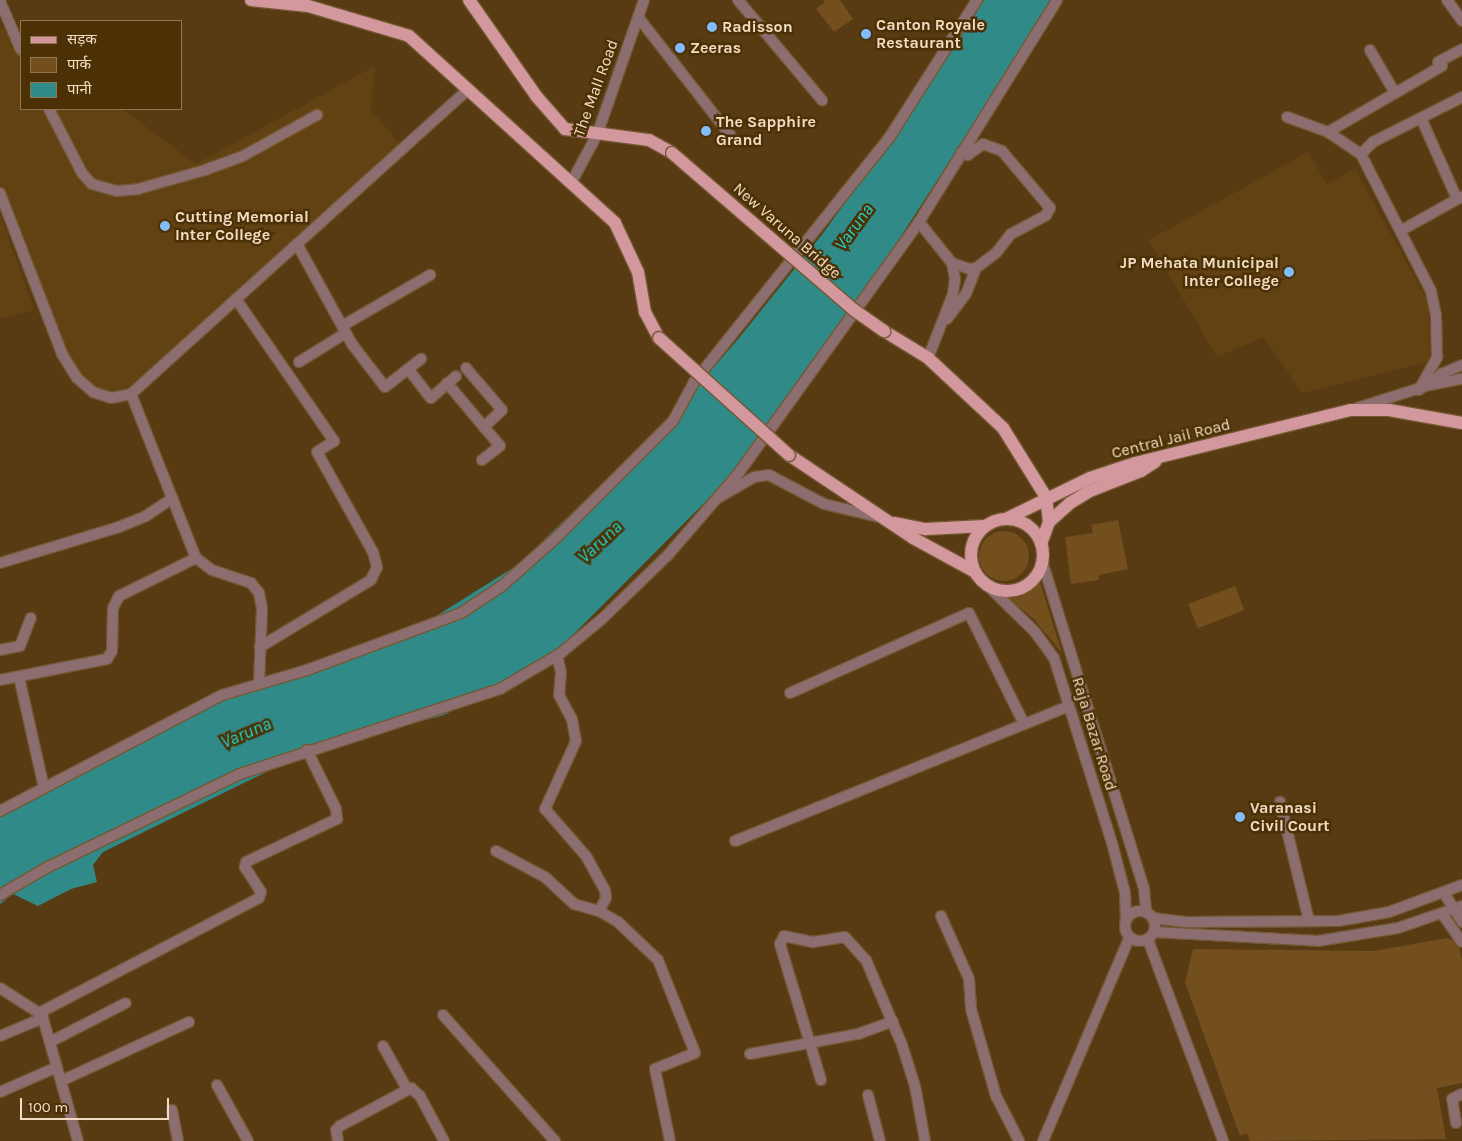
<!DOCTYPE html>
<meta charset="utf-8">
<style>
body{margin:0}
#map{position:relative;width:1462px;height:1141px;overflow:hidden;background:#583b13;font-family:Karla,"Noto Sans Devanagari",sans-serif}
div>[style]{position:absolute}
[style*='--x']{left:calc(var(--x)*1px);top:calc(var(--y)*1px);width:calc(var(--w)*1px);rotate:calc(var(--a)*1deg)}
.built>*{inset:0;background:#624213}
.green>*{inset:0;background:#734f1d;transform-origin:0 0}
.round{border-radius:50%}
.water>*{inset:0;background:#308b88}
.roads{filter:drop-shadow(1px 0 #745832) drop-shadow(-1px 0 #745832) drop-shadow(0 1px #745832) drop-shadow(0 -1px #745832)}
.minor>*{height:10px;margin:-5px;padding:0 5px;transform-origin:5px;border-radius:5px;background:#8c6e71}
.tertiary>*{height:10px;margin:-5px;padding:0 5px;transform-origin:5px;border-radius:5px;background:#8c6e71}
.tertiary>.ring{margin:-5px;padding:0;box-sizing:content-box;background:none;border:10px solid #8c6e71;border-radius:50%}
.primary>*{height:12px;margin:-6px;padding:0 6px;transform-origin:6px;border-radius:6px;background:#d3989e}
.primary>.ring{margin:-6px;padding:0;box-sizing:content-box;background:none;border:12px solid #d3989e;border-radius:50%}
.bridges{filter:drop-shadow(1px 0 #745832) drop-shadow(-1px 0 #745832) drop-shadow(0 1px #745832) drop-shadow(0 -1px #745832)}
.primary-bridge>*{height:12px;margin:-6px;padding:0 6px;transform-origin:6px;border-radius:6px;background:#d3989e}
.dots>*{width:14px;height:14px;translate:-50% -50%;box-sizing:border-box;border:2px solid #4d3106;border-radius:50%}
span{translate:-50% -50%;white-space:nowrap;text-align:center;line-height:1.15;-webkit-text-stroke:5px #4d3106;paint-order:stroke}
.poi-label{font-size:16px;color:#f2dcc2;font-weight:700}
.left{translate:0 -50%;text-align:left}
.right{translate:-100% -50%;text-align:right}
.street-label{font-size:16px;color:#f2dcc2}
.water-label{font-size:18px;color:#19dad5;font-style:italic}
.legend{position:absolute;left:20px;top:20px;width:162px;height:90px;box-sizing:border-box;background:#4d3106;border:1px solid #8f7551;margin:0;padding:6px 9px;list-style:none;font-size:15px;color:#f2dcc2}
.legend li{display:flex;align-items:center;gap:10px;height:25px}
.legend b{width:25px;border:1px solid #8f7551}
.scale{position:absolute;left:20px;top:1098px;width:149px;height:22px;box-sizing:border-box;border:2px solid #f2dcc2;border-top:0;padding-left:6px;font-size:15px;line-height:18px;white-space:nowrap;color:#f2dcc2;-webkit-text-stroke:4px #4d3106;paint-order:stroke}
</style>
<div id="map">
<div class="built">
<div style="clip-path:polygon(13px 28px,21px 34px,21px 109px,122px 109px,196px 164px,375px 66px,371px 110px,403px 148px,131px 394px,111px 398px,77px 378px,0 193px,0 29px)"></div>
<div style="clip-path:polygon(1308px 152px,1327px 184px,1355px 169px,1429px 303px,1429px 360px,1424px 363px,1302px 393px,1264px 337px,1217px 357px,1149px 240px)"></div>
<div style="clip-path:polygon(0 214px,34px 310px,0 319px)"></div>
</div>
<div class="green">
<div style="clip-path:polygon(823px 0,840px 0,853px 19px,834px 32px,816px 9px,825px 2px)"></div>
<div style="clip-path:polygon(1118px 520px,1128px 569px,1099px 575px,1099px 580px,1071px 584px,1065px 537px,1093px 533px,1091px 525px)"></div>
<div class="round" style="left:979px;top:531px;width:50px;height:50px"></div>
<div style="clip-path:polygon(1039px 579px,1062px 653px,1034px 619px,1008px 598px,1020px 595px)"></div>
<div style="left:1235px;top:586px;width:26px;height:50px;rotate:69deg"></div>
<div style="clip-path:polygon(1448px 938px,1458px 944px,1462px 959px,1462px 1083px,1437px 1088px,1446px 1139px,1250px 1141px,1247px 1133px,1240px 1136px,1185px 982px,1193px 949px,1373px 951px)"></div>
</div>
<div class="water">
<div style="clip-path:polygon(984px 0,1063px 0,1021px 51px,883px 264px,752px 455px,548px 660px,444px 715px,303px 754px,103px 852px,93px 865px,97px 882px,71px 889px,38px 906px,13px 894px,0 904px,0 815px,119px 749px,249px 689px,433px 618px,519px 564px,668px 420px,739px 338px,824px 232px,929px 86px)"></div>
</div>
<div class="roads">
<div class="minor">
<div style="--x:738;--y:0;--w:131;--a:50"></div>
<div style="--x:1447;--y:0;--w:26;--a:54"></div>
<div style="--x:0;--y:1;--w:53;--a:66.8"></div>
<div style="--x:638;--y:17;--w:151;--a:52"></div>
<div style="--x:1370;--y:50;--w:50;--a:59.8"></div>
<div style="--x:1438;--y:62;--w:27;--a:-28"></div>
<div style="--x:49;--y:109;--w:72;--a:62.7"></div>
<div style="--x:82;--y:173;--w:15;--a:48"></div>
<div style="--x:92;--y:184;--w:26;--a:16"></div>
<div style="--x:117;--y:191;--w:21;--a:-5"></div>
<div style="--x:138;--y:189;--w:70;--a:-15.8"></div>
<div style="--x:205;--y:170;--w:40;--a:-20.2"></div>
<div style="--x:243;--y:156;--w:85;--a:-29"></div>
<div style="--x:1287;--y:117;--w:44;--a:20.1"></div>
<div style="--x:1328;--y:132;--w:40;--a:34"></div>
<div style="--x:1421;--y:118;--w:89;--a:66"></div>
<div style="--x:1328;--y:132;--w:132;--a:-30.1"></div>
<div style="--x:0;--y:193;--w:173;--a:68.9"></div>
<div style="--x:62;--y:354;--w:28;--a:58"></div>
<div style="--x:77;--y:378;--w:21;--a:41"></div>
<div style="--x:93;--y:392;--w:19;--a:18"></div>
<div style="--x:111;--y:398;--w:20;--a:-11"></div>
<div style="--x:131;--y:394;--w:455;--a:-42.1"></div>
<div style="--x:919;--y:222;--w:53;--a:51.2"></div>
<div style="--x:952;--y:263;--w:16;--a:79"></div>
<div style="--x:955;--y:279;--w:15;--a:98"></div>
<div style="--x:953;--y:294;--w:69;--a:111.3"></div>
<div style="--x:1402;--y:230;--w:68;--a:-29.2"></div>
<div style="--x:297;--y:244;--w:114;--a:61.2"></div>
<div style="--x:352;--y:344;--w:54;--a:52.5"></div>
<div style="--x:385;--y:387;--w:46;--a:-37.9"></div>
<div style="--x:952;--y:263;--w:18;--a:19"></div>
<div style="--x:969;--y:269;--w:7;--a:-8"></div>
<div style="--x:976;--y:268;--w:25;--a:-37"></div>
<div style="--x:996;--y:253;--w:24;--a:-52"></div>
<div style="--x:1011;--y:234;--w:40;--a:-28"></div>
<div style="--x:1046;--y:215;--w:8;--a:-60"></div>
<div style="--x:1050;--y:208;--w:75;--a:-130.1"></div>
<div style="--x:1002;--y:151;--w:20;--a:-160"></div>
<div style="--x:983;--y:144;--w:19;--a:144"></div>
<div style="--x:968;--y:155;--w:7;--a:-153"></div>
<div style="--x:236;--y:299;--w:173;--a:55.4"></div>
<div style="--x:334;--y:441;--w:20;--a:147"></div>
<div style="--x:317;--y:452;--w:115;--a:60.8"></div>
<div style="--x:373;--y:552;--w:16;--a:75"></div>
<div style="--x:377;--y:567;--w:14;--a:115"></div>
<div style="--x:371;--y:580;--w:130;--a:148.9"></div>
<div style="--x:947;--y:319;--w:31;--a:-53"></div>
<div style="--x:966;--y:294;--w:28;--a:-69"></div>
<div style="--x:342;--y:326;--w:102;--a:-30.1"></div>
<div style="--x:299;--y:362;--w:55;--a:-31.7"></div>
<div style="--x:466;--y:368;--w:55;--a:49.4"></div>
<div style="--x:502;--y:410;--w:25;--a:137"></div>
<div style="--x:408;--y:369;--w:37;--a:52"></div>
<div style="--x:431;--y:398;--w:33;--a:-41"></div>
<div style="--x:447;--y:383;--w:82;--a:49.9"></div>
<div style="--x:500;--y:446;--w:23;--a:142"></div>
<div style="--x:1419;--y:390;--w:38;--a:-61"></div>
<div style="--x:1437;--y:357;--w:42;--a:-91.4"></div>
<div style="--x:1436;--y:315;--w:25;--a:-102"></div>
<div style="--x:1431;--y:291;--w:154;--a:-117.1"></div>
<div style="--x:1361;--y:154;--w:17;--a:-45"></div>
<div style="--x:1373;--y:142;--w:100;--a:-26.8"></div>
<div style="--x:131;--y:394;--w:176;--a:68.4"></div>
<div style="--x:196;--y:558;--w:20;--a:37"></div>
<div style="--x:212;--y:570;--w:41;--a:18.4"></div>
<div style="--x:251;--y:583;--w:13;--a:51"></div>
<div style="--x:259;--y:593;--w:16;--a:79"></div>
<div style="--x:262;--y:609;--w:74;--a:92.3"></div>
<div style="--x:718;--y:498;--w:42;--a:-30.3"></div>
<div style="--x:754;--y:477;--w:15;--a:-8"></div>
<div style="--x:769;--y:475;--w:62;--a:27.8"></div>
<div style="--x:824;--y:504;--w:57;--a:13.3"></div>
<div style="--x:0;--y:563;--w:124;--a:-16.8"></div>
<div style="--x:119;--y:527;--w:29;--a:-22"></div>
<div style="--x:146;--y:516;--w:32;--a:-34"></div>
<div style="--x:0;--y:650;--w:20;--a:-11"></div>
<div style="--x:20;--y:646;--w:30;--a:-69"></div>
<div style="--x:557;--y:655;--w:18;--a:77"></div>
<div style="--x:561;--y:673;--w:22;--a:95"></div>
<div style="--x:559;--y:695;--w:27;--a:62"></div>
<div style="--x:572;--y:719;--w:22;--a:80"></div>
<div style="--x:576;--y:741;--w:75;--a:114.5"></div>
<div style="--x:545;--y:809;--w:62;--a:48.9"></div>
<div style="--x:586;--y:856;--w:39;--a:61"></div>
<div style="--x:605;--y:890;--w:8;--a:83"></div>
<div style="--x:606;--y:898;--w:15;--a:118"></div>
<div style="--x:19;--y:677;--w:114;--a:77.3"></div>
<div style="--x:0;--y:680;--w:109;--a:-11.1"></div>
<div style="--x:107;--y:659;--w:9;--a:-58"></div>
<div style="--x:112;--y:651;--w:43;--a:-88.7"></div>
<div style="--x:113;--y:608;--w:13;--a:-63"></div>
<div style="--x:119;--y:596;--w:86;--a:-26.3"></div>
<div style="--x:790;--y:693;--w:196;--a:-24.1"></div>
<div style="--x:969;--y:613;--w:124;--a:63.6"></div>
<div style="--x:1280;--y:802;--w:122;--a:76.3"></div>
<div style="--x:0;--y:811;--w:250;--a:-27.6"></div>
<div style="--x:222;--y:695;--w:89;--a:-16.4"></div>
<div style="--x:307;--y:670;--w:164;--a:-20.3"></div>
<div style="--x:461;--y:613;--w:49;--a:-33.4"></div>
<div style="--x:502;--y:586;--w:74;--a:-41.7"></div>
<div style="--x:557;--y:537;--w:164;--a:-45"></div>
<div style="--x:673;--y:421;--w:44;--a:-61.7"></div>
<div style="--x:694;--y:382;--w:312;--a:-51.4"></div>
<div style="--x:889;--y:138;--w:164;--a:-57.5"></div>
<div style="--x:735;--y:841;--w:360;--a:-22"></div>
<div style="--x:496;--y:851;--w:55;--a:28"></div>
<div style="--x:545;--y:877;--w:40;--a:43"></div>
<div style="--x:574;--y:904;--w:26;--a:16"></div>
<div style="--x:599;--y:911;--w:22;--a:30"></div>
<div style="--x:618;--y:922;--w:55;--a:43.5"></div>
<div style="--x:658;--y:960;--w:100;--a:68.3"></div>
<div style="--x:695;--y:1053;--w:43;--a:158.2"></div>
<div style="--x:655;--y:1069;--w:74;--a:78.2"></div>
<div style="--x:1444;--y:893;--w:34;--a:58"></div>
<div style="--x:1443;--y:915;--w:33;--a:55"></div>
<div style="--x:941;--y:916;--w:69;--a:66"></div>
<div style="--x:969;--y:979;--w:30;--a:86"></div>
<div style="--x:971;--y:1009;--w:91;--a:74"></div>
<div style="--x:996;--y:1096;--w:51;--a:62.9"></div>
<div style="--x:1153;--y:918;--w:35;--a:7"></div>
<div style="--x:1188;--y:922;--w:150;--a:-0.4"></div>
<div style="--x:1338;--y:921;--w:52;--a:-10"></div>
<div style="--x:1389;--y:912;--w:78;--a:-20.3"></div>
<div style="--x:1154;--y:932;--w:164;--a:3.1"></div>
<div style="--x:1318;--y:941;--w:81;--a:-9.2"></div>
<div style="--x:1398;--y:928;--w:68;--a:-19"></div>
<div style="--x:1148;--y:940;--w:215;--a:69.5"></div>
<div style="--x:0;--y:988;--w:50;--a:32.7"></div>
<div style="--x:42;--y:1015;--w:131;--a:74.1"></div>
<div style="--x:39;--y:1013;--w:248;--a:-27.6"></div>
<div style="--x:259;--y:898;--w:6;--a:-72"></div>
<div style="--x:261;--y:892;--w:30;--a:-123"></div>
<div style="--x:245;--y:867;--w:5;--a:-79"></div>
<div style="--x:246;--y:862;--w:101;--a:-25.3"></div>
<div style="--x:337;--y:819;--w:10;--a:-96"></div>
<div style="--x:336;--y:809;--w:66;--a:-116.2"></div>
<div style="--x:443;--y:1015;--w:169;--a:48.4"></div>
<div style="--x:0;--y:1036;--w:47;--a:-22.7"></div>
<div style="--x:50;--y:1042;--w:85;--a:-27.2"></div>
<div style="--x:383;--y:1046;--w:49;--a:60.8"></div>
<div style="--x:750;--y:1054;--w:110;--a:-10.5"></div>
<div style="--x:858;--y:1034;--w:37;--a:-20"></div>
<div style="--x:821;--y:1080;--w:142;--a:-106.8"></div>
<div style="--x:780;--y:944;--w:9;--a:-63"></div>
<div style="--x:784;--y:936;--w:30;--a:12"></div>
<div style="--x:813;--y:942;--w:32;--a:-9"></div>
<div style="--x:845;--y:937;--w:31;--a:48"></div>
<div style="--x:866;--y:960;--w:92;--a:67"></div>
<div style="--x:902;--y:1045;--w:43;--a:72.4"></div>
<div style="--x:915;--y:1086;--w:56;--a:79.7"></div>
<div style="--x:61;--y:1081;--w:141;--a:-24.7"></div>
<div style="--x:217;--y:1085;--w:64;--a:61"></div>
<div style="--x:0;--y:1092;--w:62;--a:-23.7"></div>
<div style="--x:868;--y:1095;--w:48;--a:75.4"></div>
<div style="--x:172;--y:1110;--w:32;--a:79"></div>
<div style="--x:1456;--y:1123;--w:24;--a:-99"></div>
<div style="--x:1452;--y:1099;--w:11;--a:-27"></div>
<div style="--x:338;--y:1141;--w:11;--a:-100"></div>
<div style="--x:336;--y:1130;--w:6;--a:-45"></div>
<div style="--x:340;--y:1126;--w:81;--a:-28.2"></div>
<div style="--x:411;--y:1088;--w:12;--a:42"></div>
<div style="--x:420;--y:1096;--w:51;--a:61.9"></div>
</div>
<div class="tertiary">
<div style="--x:571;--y:183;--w:55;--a:-61.6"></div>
<div style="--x:597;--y:135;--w:143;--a:-70.8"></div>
<div style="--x:1430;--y:385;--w:16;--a:-45"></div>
<div style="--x:1441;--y:374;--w:23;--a:-23"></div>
<div style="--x:1357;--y:408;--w:77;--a:-17.5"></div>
<div style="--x:1430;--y:385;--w:33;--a:-11"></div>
<div style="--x:1042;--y:561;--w:343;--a:72.7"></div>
<div style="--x:1144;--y:888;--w:24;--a:85"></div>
<div style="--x:984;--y:582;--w:71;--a:44.4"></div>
<div style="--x:1035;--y:632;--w:32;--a:54"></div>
<div style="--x:1054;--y:658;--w:194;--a:72.6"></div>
<div style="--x:1112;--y:843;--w:52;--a:75.4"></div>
<div style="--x:1125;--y:893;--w:27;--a:88"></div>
<div style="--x:0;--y:895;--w:53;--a:-30.4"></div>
<div style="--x:46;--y:868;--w:216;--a:-25.9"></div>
<div style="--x:240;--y:774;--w:274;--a:-18.1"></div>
<div style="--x:500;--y:689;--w:71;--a:-30.5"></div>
<div style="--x:561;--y:653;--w:53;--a:-39.7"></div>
<div style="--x:602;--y:619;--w:92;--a:-44.1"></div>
<div style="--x:668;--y:555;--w:107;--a:-49.2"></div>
<div style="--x:738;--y:474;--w:310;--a:-54.3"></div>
<div style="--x:919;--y:222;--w:261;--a:-58.1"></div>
<div class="ring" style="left:1125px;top:911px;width:20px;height:20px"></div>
<div style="--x:1043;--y:1141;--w:220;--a:-67"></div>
</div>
<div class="primary">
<div style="--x:251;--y:0;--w:57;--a:6"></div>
<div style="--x:308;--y:6;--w:105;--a:16.5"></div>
<div style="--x:409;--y:36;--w:278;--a:42.2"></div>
<div style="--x:615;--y:223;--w:54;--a:64.9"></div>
<div style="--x:638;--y:272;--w:41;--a:80.1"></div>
<div style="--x:645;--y:312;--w:30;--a:62"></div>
<div style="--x:469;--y:0;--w:118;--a:55"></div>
<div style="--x:537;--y:97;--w:43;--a:48.8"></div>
<div style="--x:565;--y:129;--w:85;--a:7.5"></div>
<div style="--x:649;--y:140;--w:26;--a:29"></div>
<div style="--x:884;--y:331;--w:52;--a:31.5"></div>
<div style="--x:928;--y:358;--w:103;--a:43"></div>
<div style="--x:1003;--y:428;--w:81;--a:58.1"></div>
<div style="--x:1046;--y:497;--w:25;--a:83"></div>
<div style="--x:789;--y:455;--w:149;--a:33.8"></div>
<div style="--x:913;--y:538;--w:71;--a:28.7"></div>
<div style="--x:1006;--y:519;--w:93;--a:-26"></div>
<div style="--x:1090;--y:478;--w:47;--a:-18.4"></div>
<div style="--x:1135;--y:463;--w:222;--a:-13.8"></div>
<div style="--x:1351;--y:410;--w:38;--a:0"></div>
<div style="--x:1389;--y:410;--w:74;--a:10.1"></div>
<div class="ring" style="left:971px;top:519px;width:60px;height:60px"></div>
<div style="--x:894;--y:523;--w:33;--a:11"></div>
<div style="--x:926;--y:529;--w:59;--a:-2.9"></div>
<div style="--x:1041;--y:544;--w:23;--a:-70"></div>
<div style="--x:1049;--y:522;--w:28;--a:-42"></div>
<div style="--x:1070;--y:503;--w:23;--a:-31"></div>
<div style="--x:1090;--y:491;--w:55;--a:-21.4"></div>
<div style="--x:1141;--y:471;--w:17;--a:-33"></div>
</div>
</div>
<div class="bridges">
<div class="primary-bridge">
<div style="--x:672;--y:153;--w:240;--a:40.8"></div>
<div style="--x:854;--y:310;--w:37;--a:35"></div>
<div style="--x:659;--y:338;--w:175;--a:42"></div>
</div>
</div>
<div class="dots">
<div style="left:712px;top:27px;background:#83bcfb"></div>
<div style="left:866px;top:34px;background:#83bcfb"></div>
<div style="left:680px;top:48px;background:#83bcfb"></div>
<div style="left:706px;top:131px;background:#83bcfb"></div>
<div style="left:165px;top:226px;background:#83bcfb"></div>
<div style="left:1289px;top:272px;background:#83bcfb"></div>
<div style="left:1240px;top:817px;background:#83bcfb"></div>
</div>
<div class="poi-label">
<span class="left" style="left:876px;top:34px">Canton Royale<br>Restaurant</span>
<span class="left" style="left:722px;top:27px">Radisson</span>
<span class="left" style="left:690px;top:48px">Zeeras</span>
<span class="left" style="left:716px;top:131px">The Sapphire<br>Grand</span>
<span class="left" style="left:175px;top:226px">Cutting Memorial<br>Inter College</span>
<span class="right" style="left:1279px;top:272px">JP Mehata Municipal<br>Inter College</span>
<span class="left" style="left:1250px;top:817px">Varanasi<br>Civil Court</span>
</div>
<div class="street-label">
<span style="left:596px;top:88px;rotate:-70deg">The Mall Road</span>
<span style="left:787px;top:231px;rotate:41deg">New Varuna Bridge</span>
<span style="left:1171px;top:439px;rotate:-14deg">Central Jail Road</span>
<span style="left:1094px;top:734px;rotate:73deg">Raja Bazar Road</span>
</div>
<div class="water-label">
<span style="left:854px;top:227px;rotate:-54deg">Varuna</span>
<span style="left:600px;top:542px;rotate:-43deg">Varuna</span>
<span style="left:246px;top:733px;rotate:-23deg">Varuna</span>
</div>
<ul class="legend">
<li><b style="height:6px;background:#d3989e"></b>सड़क</li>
<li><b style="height:14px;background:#734f1d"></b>पार्क</li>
<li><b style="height:14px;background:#308b88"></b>पानी</li>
</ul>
<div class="scale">100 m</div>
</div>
